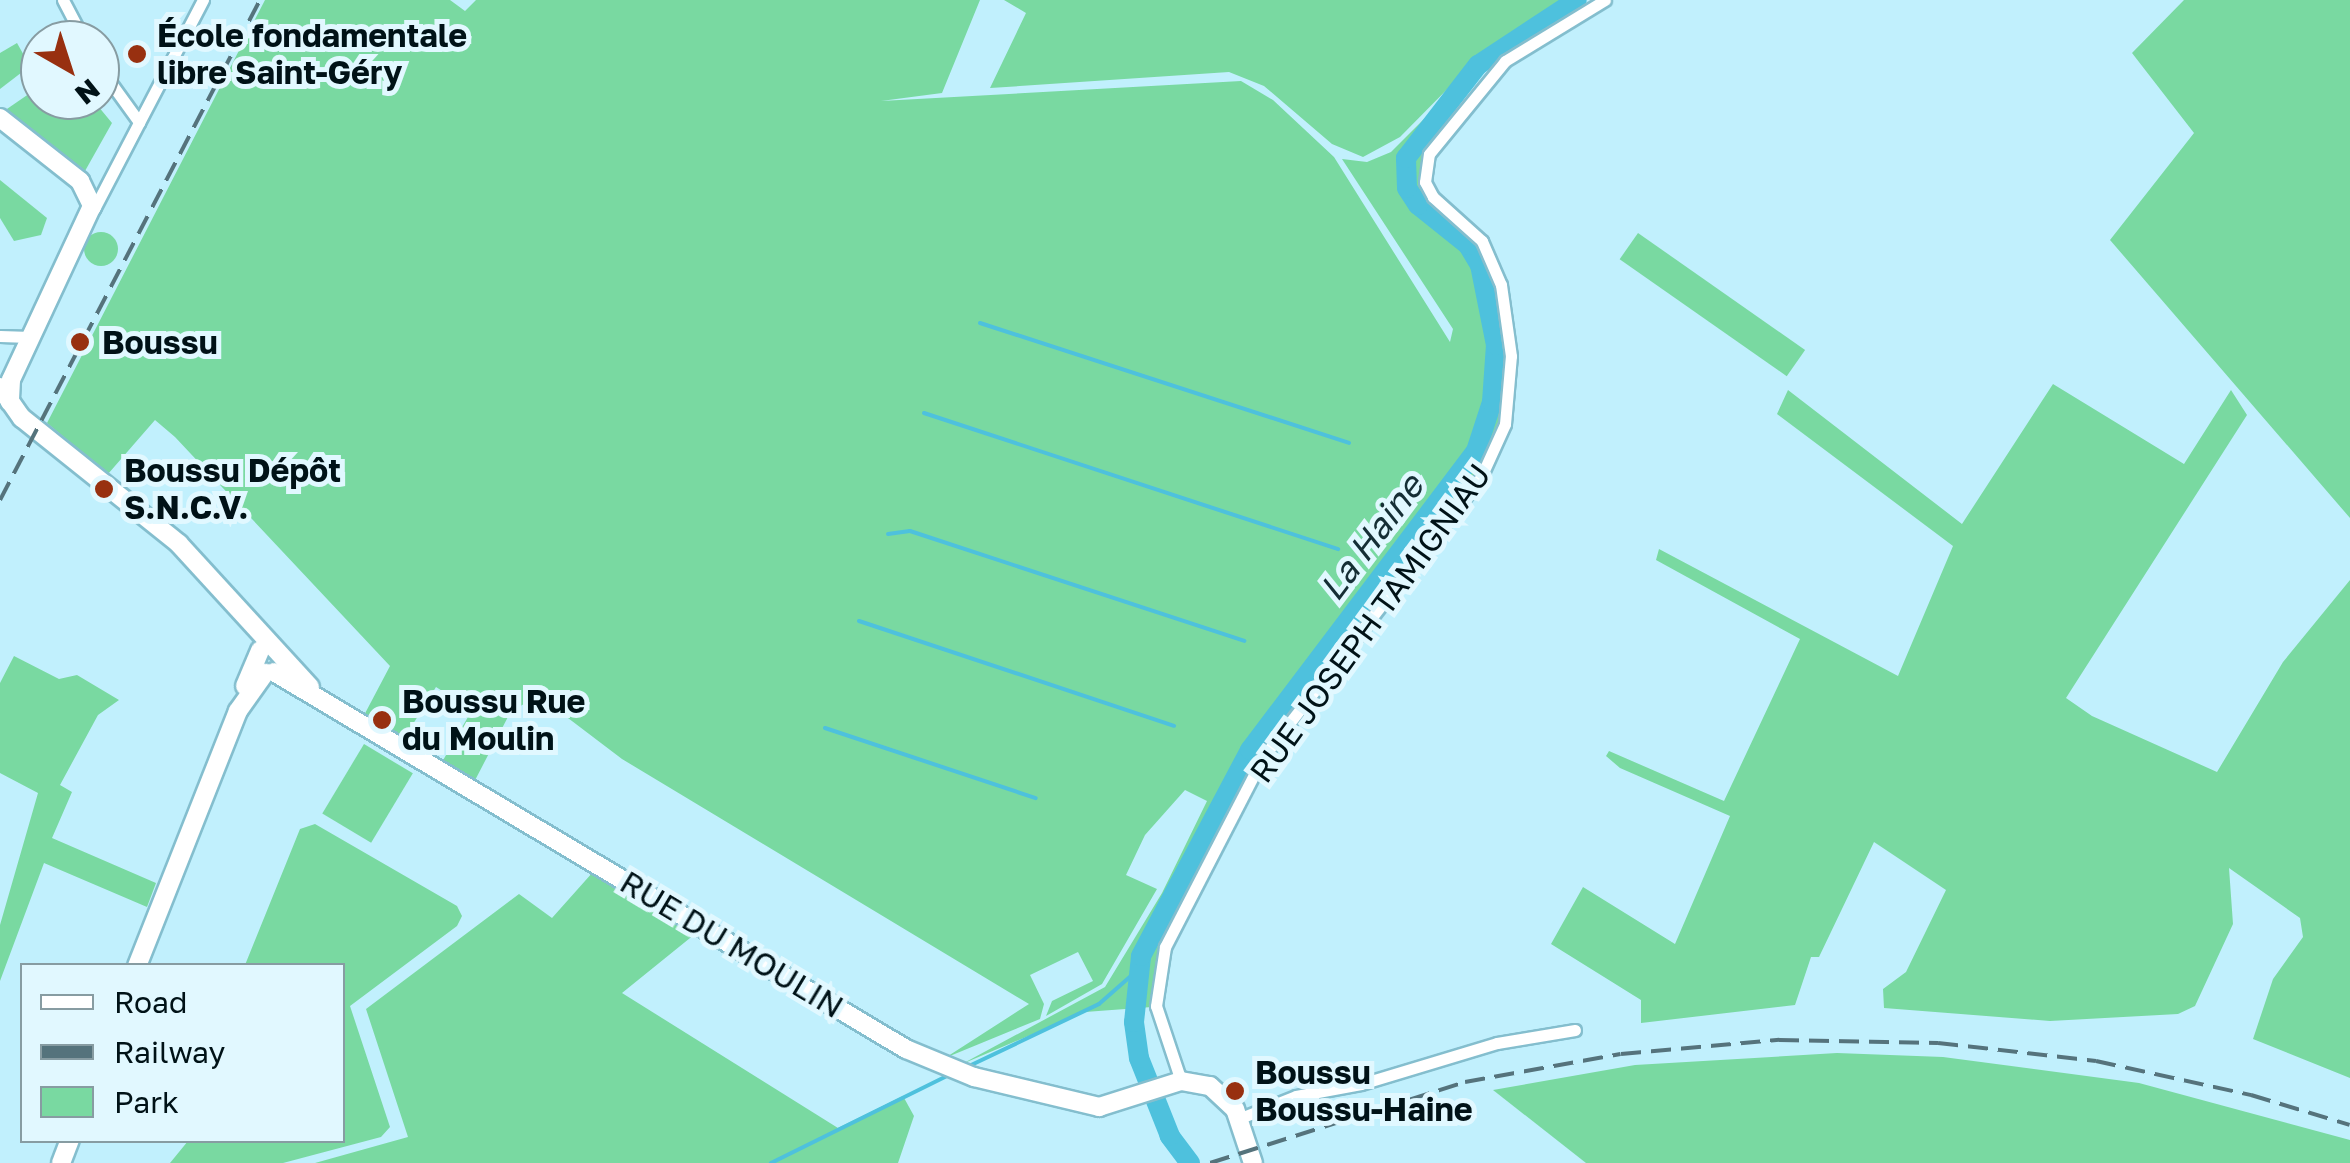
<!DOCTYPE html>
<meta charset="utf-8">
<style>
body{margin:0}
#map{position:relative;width:2350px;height:1163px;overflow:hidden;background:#c1f0fd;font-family:"Golos Text",sans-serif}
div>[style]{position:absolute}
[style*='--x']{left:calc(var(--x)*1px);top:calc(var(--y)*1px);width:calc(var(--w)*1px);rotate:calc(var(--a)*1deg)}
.green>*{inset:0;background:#79d9a1;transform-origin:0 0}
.round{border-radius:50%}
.stream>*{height:4px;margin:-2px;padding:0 2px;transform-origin:2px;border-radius:2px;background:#4ec1dd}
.river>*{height:20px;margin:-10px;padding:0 10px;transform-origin:10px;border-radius:10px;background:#4ec1dd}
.roads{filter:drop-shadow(2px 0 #84bece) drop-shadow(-2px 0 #84bece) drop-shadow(0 2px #84bece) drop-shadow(0 -2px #84bece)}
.street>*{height:11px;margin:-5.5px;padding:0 5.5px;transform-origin:5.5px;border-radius:5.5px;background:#fff}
.secondary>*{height:18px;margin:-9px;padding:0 9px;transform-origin:9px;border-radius:9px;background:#fff}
.rail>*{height:4px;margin-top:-2px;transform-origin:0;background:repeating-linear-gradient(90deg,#55737c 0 20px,transparent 0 30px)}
.dots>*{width:28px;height:28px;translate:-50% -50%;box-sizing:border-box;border:5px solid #e1f8ff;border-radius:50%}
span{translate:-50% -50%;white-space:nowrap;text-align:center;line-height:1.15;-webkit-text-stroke:10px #e1f8ff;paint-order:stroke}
.poi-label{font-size:32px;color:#001217;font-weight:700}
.left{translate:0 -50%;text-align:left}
.street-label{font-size:32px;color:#001217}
.water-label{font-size:35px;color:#152e35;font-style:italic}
.legend{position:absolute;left:20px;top:963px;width:325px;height:180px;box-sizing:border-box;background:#e1f8ff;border:2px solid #879ca2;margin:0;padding:12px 18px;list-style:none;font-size:30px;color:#001217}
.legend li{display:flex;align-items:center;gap:20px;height:50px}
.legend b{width:50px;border:2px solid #879ca2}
.north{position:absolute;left:20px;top:20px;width:100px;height:100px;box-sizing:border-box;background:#e1f8ff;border:2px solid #879ca2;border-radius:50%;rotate:141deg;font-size:28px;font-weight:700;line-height:40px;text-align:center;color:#001217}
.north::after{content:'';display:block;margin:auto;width:35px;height:45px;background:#983010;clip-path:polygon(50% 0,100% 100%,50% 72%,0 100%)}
</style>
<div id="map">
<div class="green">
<div style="clip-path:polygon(265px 0,450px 0,465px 11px,476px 0,980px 0,942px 93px,881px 101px,1241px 81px,1273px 100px,1334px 157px,1450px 342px,1453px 329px,1342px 159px,1367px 162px,1391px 152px,1427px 116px,1442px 127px,1422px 159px,1421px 183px,1439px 210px,1480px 245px,1498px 288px,1507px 353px,1503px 415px,1478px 475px,1268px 742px,1160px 950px,1152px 1007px,1085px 1012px,962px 1064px,1105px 987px,1162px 893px,1207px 801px,1185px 790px,1145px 835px,1126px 875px,1157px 889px,1102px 984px,1046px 1016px,1052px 1001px,1093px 981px,1078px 952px,1030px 975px,1044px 1004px,1040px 1019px,945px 1058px,1029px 1004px,622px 759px,539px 696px,511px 711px,471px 788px,438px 769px,472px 710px,436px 687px,400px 745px,361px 721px,390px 666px,175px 437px,155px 420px,108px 474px,47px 423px)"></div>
<div style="clip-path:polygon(1004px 0,1562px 0,1475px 61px,1400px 137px,1363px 157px,1332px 144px,1264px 86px,1229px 72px,990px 88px,1026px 13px)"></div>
<div style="clip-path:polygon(2184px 0,2350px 0,2350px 518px,2110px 240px,2194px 133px,2132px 53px)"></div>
<div style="clip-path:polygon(17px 43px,30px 66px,0 89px,0 53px)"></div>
<div style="clip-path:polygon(36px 89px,40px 100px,93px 100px,112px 123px,85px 171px,4px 111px)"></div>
<div style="clip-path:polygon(0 180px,47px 218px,41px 235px,14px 241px,0 218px)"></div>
<div class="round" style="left:84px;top:232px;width:34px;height:34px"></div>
<div style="left:1638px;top:233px;width:204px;height:32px;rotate:35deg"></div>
<div style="clip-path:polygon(2053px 384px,2184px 464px,2231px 390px,2247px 415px,2066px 698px,2092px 716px,2217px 772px,2283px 662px,2350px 580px,2350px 1078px,2253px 1039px,2273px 979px,2303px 937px,2300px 918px,2229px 868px,2233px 924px,2195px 1006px,2178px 1014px,2050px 1021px,1884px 1008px,1883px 989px,1906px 972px,1946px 890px,1874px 842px,1819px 957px,1811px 957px,1795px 1005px,1641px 1023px,1641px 1000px,1551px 944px,1583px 887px,1675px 944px,1730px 816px,1620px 768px,1606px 756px,1609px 751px,1724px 801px,1800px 639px,1656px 560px,1659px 549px,1898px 676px,1953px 546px,1777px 414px,1788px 390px,1962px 524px)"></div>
<div style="clip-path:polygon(14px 656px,59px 679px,77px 675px,119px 700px,98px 715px,60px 785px,72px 792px,52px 838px,156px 883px,147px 907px,44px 863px,0 981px,0 925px,38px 793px,0 773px,0 683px)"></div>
<div style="left:364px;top:744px;width:57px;height:81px;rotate:31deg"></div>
<div style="clip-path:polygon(315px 824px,457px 906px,462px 916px,457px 926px,350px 1006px,390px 1127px,381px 1137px,283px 1163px,170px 1163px,188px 1141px,342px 1140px,342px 966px,245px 965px,300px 829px)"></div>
<div style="clip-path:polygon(593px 872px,695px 934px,622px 993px,838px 1128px,903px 1096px,914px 1116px,898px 1163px,315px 1163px,408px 1137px,366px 1009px,519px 894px,552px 918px)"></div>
<div style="clip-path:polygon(1837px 1053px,1943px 1057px,2139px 1083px,2350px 1140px,2350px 1163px,1586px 1163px,1493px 1090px,1635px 1065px)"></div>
</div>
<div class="stream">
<div style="--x:980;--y:323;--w:388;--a:18"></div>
<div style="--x:924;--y:413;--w:436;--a:18.2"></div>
<div style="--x:888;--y:534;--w:22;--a:-8"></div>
<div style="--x:910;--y:531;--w:352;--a:18.2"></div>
<div style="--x:859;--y:621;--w:332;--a:18.4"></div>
<div style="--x:825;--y:728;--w:222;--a:18.4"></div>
<div style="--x:967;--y:1067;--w:146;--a:-25.5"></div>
<div style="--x:1099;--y:1004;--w:53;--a:-41.2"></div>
<div style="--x:771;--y:1163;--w:199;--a:-26.3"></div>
</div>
<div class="river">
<div style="--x:1190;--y:1163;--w:34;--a:-127"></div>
<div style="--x:1170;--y:1136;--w:84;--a:-111.7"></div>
<div style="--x:1139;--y:1058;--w:36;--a:-98"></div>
<div style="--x:1134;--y:1022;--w:66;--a:-83.9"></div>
<div style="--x:1141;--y:956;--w:233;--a:-62.1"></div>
<div style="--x:1250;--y:750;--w:375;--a:-52.9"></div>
<div style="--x:1476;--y:451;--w:52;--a:-71.9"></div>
<div style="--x:1492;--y:402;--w:57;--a:-86"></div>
<div style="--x:1496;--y:345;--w:82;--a:-101.3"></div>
<div style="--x:1480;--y:265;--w:23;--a:-121"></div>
<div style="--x:1468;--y:245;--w:64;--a:-141.3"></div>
<div style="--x:1418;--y:205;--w:20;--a:-123"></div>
<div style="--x:1407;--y:188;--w:30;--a:-92"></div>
<div style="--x:1406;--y:158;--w:118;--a:-52.3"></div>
<div style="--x:1478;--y:65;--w:118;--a:-33.3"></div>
</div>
<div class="roads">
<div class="street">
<div style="--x:63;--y:0;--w:45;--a:62.3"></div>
<div style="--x:100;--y:68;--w:67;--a:54.2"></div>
<div style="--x:94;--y:209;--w:236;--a:-62.5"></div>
<div style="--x:0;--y:336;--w:30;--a:2"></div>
<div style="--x:1181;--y:1081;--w:79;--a:-108.4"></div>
<div style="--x:1156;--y:1006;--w:60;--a:-81.3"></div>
<div style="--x:1165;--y:947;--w:214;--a:-62.7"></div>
<div style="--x:1263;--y:757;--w:355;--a:-52.1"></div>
<div style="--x:1481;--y:477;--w:58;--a:-65.6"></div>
<div style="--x:1505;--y:424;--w:68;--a:-85"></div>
<div style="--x:1511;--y:356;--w:72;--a:-98"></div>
<div style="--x:1501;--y:285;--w:48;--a:-113.4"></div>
<div style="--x:1482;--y:241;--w:66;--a:-138.1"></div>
<div style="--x:1433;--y:197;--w:17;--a:-118"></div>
<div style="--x:1425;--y:182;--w:28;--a:-82"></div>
<div style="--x:1429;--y:154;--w:120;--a:-50.7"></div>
<div style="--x:1505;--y:61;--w:117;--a:-31.4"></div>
<div style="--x:1238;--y:1119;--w:62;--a:-21.6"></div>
<div style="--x:1296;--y:1096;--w:66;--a:-10.5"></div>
<div style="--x:1361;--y:1084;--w:142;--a:-16.8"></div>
<div style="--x:1497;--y:1043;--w:79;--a:-9.5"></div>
</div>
<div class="secondary">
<div style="--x:0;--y:118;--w:102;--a:38.2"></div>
<div style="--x:80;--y:181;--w:28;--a:64"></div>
<div style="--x:92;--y:206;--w:192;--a:115"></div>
<div style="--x:11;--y:380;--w:22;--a:93"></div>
<div style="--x:0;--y:387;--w:38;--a:55"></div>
<div style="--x:22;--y:418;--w:201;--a:38.7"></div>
<div style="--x:179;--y:544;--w:194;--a:47.5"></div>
<div style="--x:274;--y:672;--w:736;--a:30.82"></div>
<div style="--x:906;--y:1049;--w:74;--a:22.4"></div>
<div style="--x:974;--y:1077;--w:129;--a:13.5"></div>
<div style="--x:1099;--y:1107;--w:86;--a:-17.6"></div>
<div style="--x:1181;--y:1081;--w:29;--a:10"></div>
<div style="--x:1210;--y:1086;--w:34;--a:43"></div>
<div style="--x:1235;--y:1109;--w:57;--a:71.6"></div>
<div style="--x:245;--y:686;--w:39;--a:-67"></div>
<div style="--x:137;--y:966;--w:274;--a:-68.4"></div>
<div style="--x:238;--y:711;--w:47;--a:-54.6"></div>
<div style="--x:61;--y:1163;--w:25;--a:-69"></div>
</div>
</div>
<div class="rail">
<div style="--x:0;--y:500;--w:564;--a:-62.53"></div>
<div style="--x:1210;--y:1163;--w:268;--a:-17.6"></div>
<div style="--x:1465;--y:1082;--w:158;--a:-10.2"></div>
<div style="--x:1621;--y:1054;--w:159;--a:-5.1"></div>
<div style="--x:1779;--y:1040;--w:159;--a:1.1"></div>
<div style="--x:1938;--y:1043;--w:159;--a:6.5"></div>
<div style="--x:2096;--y:1061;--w:159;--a:12.4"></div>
<div style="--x:2251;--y:1095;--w:103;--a:16.9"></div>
</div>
<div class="dots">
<div style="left:137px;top:54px;background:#983010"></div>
<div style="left:80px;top:342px;background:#983010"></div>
<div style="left:104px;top:489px;background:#983010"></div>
<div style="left:382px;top:720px;background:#983010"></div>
<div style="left:1235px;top:1091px;background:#983010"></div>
</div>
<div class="poi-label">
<span class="left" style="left:157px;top:54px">École fondamentale<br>libre Saint-Géry</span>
<span class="left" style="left:102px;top:342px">Boussu</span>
<span class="left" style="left:124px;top:489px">Boussu Dépôt<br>S.N.C.V.</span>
<span class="left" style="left:402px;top:720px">Boussu Rue<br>du Moulin</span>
<span class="left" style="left:1255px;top:1091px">Boussu<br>Boussu-Haine</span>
</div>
<div class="street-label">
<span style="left:1370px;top:623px;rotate:-54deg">RUE JOSEPH TAMIGNIAU</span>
<span style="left:732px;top:944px;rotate:31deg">RUE DU MOULIN</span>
</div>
<div class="water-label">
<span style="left:1371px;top:537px;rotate:-53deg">La Haine</span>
</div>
<ul class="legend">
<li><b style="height:12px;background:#fff"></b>Road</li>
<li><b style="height:12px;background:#55737c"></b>Railway</li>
<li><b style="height:28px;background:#79d9a1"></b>Park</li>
</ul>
<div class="north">N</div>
</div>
